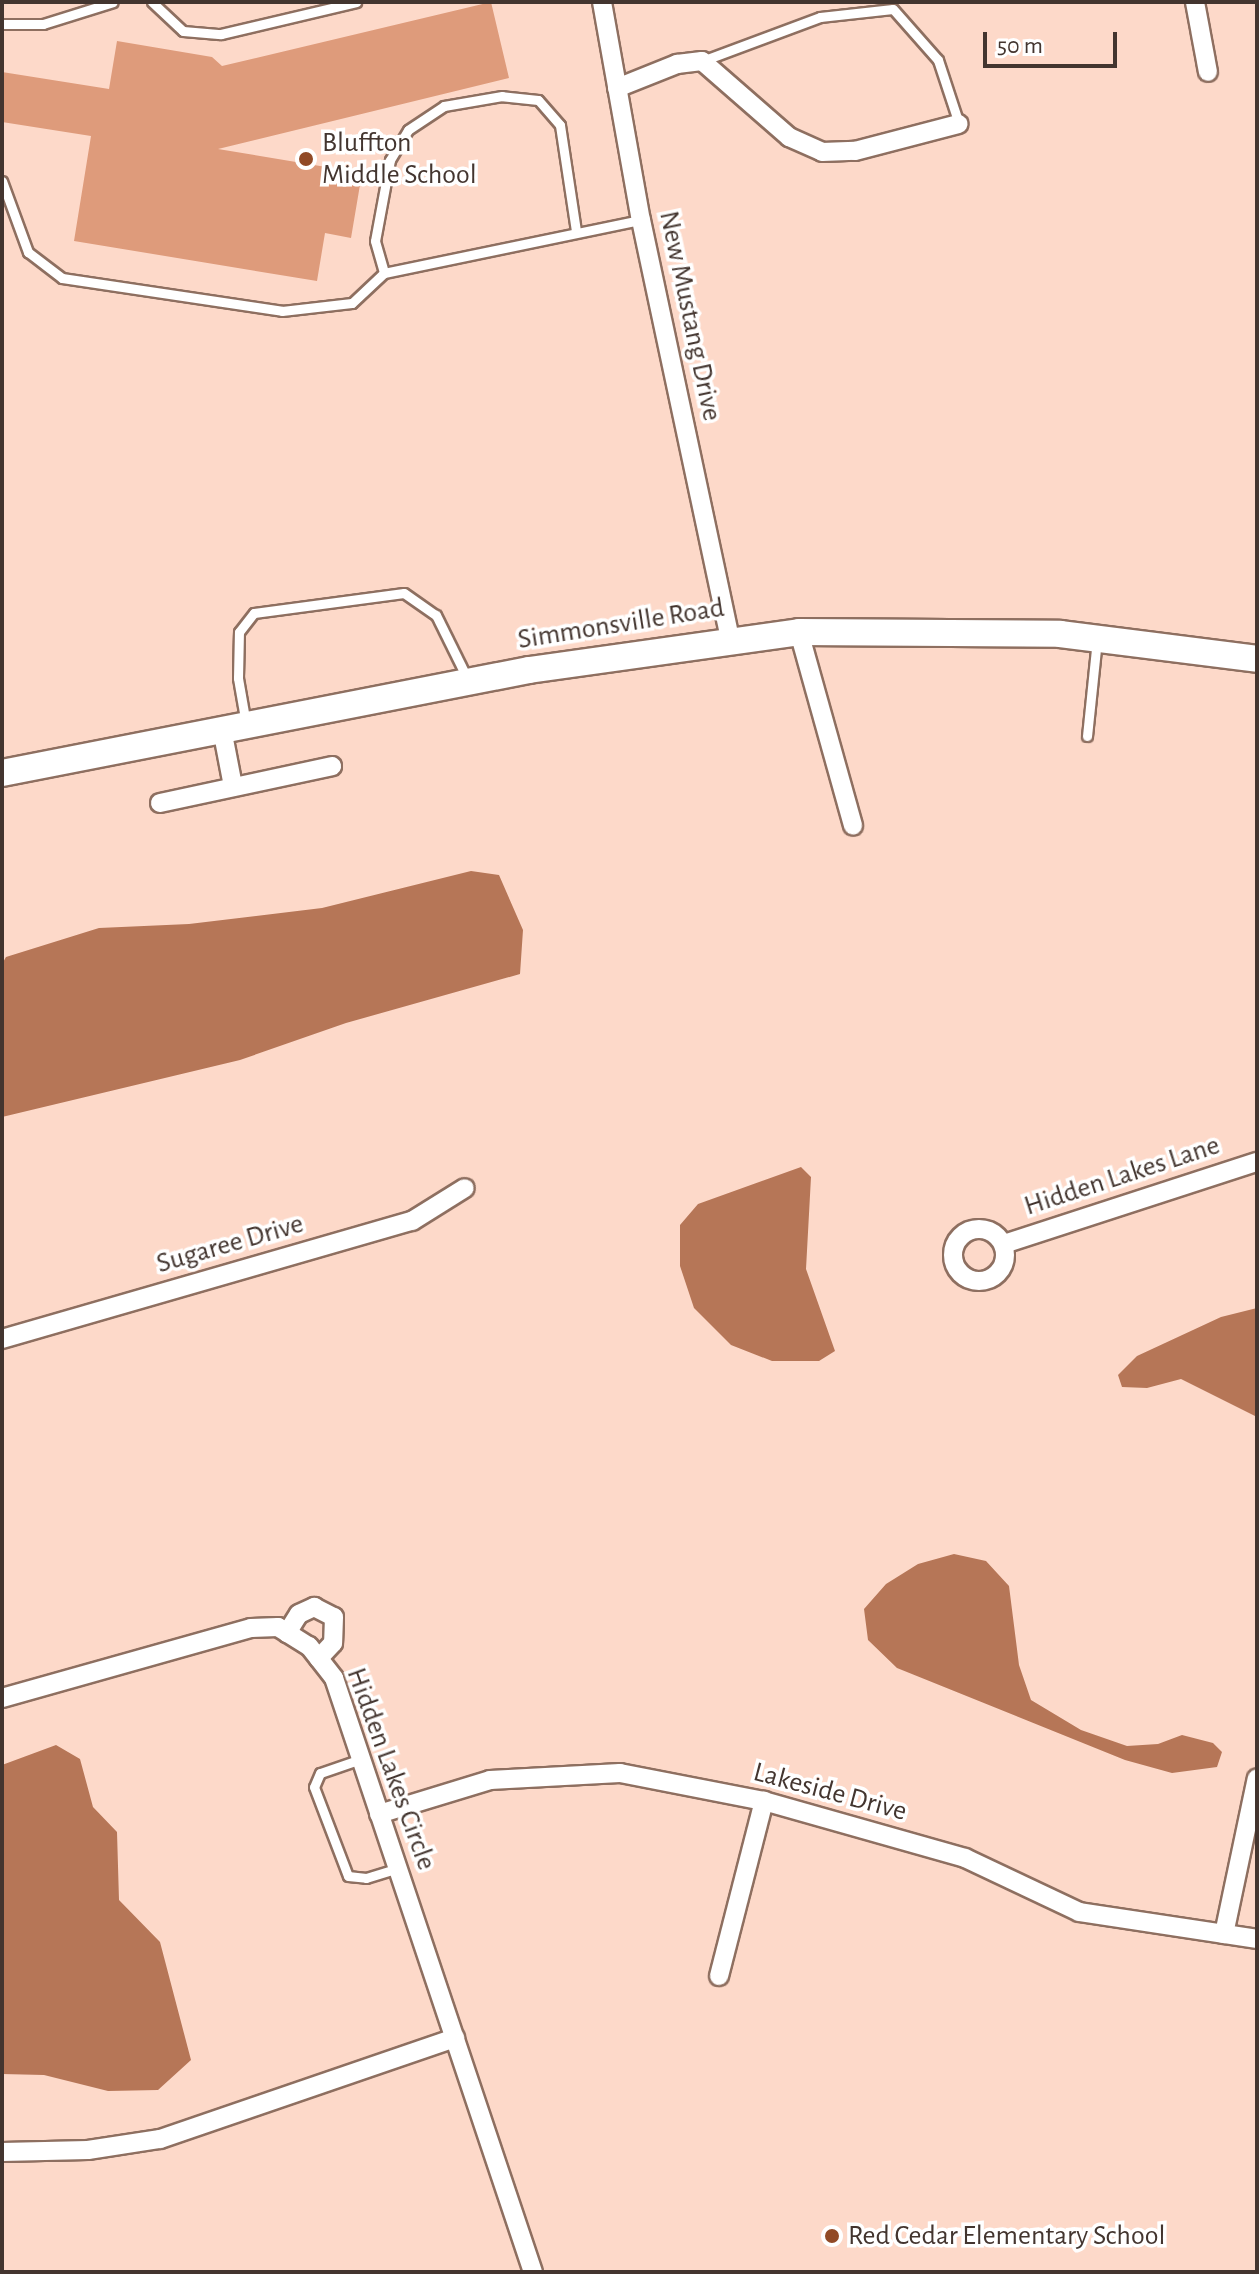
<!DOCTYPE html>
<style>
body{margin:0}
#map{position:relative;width:1259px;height:2274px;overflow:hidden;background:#fdd9c9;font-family:"Alegreya Sans",sans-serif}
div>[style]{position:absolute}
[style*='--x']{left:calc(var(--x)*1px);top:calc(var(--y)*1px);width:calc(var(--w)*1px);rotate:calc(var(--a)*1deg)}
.water>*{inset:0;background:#b67657}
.building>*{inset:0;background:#de9b7b}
.roads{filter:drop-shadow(2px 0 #8e6f60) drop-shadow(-2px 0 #8e6f60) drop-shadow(0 2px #8e6f60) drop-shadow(0 -2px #8e6f60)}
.lane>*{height:9px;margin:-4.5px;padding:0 4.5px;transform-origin:4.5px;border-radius:4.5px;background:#fff}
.street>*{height:18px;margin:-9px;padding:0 9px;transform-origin:9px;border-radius:9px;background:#fff}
.street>.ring{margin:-9px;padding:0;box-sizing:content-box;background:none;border:18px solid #fff;border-radius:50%}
.secondary>*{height:26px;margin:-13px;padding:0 13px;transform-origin:13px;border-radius:13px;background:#fff}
.dots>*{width:22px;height:22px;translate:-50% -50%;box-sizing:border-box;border:4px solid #fff;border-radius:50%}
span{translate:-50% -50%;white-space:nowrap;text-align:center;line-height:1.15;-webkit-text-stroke:7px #fff;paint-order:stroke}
.poi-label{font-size:28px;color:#43352f}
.left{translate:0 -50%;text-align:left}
.street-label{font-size:28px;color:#43352f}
.frame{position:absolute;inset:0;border:4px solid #43352f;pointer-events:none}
.scale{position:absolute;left:983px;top:32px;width:134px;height:36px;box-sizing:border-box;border:4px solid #43352f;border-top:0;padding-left:10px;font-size:24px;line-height:28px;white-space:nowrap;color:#43352f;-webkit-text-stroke:6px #fff;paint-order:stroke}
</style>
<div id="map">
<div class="water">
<div style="clip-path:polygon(471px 871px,499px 875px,523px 930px,520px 974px,346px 1023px,240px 1060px,2px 1117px,2px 964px,6px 957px,99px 928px,189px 924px,322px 908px)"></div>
<div style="clip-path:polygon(801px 1167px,811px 1177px,806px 1269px,835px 1351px,819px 1361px,772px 1361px,731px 1345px,694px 1308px,680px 1266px,680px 1225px,698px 1204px)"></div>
<div style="clip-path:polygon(1257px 1308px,1257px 1417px,1181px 1379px,1147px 1388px,1122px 1387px,1118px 1375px,1137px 1356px,1221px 1317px)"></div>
<div style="clip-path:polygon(954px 1554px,986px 1561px,1009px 1586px,1019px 1665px,1031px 1700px,1081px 1730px,1127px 1746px,1158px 1744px,1182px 1735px,1213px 1743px,1222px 1752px,1217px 1767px,1172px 1773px,1125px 1760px,897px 1668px,868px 1640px,864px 1609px,886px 1584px,918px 1564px)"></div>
<div style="clip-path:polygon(56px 1745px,80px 1759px,93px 1807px,117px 1832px,119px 1900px,160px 1942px,191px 2060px,158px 2090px,108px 2091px,44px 2075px,2px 2074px,2px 1765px)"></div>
</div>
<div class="building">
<div style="clip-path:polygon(491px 2px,509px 78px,218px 149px,362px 173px,351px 238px,325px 233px,317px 281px,74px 241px,91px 136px,2px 122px,2px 72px,109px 89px,117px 41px,212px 57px,222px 66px)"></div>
</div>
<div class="roads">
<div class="lane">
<div style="--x:152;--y:2;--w:42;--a:43.1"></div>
<div style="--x:183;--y:31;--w:38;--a:5"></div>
<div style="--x:221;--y:34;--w:139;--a:-13.3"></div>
<div style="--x:2;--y:24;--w:41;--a:0"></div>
<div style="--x:43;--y:24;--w:73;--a:-17.4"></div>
<div style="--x:702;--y:61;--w:126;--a:-20.4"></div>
<div style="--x:820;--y:17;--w:73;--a:-6.3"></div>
<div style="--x:893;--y:9;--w:68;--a:48.6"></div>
<div style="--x:938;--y:60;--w:67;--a:71.8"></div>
<div style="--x:2;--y:181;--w:76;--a:69.9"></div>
<div style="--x:28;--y:252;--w:43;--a:37.4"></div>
<div style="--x:62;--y:278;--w:222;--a:8.5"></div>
<div style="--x:282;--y:311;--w:70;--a:-6.5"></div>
<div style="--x:352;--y:303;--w:44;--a:-43.2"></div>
<div style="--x:576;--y:231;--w:107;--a:-98.6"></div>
<div style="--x:560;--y:125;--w:33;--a:-131"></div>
<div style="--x:538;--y:100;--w:36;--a:-174"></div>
<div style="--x:502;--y:96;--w:59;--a:170.2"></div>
<div style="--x:444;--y:106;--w:43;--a:146.3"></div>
<div style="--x:408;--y:130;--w:35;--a:121"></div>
<div style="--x:390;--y:160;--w:82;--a:100.5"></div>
<div style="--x:375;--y:241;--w:33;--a:74"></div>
<div style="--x:384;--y:273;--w:262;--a:-11.7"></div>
<div style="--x:246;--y:724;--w:47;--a:-99.9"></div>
<div style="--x:238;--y:678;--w:46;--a:-88.8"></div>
<div style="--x:239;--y:632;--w:24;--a:-52"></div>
<div style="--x:254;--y:613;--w:151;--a:-7.6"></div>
<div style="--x:404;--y:593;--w:39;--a:35"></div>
<div style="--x:436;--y:615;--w:70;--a:63.8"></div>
<div style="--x:1087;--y:736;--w:98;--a:-84.1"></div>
<div style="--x:361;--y:1759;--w:43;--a:161.1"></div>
<div style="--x:320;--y:1773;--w:15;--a:113"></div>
<div style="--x:314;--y:1787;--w:95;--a:69.1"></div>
<div style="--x:348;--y:1876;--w:18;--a:6"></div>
<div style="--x:366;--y:1878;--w:34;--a:-17"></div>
</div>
<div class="street">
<div style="--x:602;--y:2;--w:221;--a:79.9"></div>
<div style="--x:641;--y:220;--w:428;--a:78"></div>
<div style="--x:1195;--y:2;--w:71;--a:79.5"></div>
<div style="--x:617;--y:88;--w:65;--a:-21.8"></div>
<div style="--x:677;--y:64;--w:25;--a:-7"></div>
<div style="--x:702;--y:61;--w:116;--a:41.1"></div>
<div style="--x:789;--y:137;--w:36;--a:24"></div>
<div style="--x:822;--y:152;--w:33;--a:-2"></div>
<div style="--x:855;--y:151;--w:107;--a:-14.6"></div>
<div style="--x:799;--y:632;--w:201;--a:74.4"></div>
<div style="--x:222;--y:729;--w:58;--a:79.1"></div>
<div style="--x:160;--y:803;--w:176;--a:-12.1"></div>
<div class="ring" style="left:953px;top:1229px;width:34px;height:34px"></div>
<div style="--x:1004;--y:1244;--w:266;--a:-18"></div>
<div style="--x:2;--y:1339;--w:427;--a:-16.1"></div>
<div style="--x:412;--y:1221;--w:62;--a:-31.9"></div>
<div style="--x:287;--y:1633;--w:22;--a:-58"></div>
<div style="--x:299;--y:1614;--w:17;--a:-25"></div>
<div style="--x:314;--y:1607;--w:22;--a:27"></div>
<div style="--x:334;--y:1617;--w:26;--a:92"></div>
<div style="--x:333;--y:1643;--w:21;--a:133"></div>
<div style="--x:2;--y:1698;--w:259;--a:-15.7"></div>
<div style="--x:251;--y:1628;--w:27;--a:-2"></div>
<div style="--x:278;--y:1627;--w:36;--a:32"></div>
<div style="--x:309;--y:1646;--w:41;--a:52"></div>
<div style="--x:334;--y:1678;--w:626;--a:71.48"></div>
<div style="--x:379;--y:1814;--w:116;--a:-17"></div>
<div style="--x:490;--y:1780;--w:130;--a:-3.1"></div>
<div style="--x:620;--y:1773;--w:147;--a:11"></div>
<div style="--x:764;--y:1801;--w:209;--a:15.8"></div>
<div style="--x:965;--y:1858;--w:126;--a:25.3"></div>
<div style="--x:1079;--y:1912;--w:180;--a:8.6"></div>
<div style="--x:1224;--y:1934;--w:159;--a:-78.1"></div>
<div style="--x:719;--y:1976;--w:181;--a:-75.6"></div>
<div style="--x:2;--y:2152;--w:86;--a:-1.3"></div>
<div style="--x:88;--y:2150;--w:73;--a:-8.7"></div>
<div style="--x:160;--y:2139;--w:312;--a:-18.9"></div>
</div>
<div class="secondary">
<div style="--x:2;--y:773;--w:537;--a:-11.06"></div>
<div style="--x:529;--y:670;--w:273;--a:-8"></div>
<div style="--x:799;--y:632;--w:261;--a:0.4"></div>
<div style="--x:1060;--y:634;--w:199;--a:7.2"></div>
</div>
</div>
<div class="dots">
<div style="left:306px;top:159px;background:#914a26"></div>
<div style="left:832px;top:2236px;background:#914a26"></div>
</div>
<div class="poi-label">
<span class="left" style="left:322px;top:159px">Bluffton<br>Middle School</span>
<span class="left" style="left:848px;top:2236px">Red Cedar Elementary School</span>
</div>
<div class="street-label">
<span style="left:690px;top:316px;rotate:78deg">New Mustang Drive</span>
<span style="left:621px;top:624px;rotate:-9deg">Simmonsville Road</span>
<span style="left:1122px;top:1176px;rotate:-18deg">Hidden Lakes Lane</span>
<span style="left:230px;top:1244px;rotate:-16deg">Sugaree Drive</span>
<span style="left:391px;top:1769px;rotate:70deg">Hidden Lakes Circle</span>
<span style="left:830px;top:1792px;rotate:15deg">Lakeside Drive</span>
</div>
<div class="frame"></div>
<div class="scale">50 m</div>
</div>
